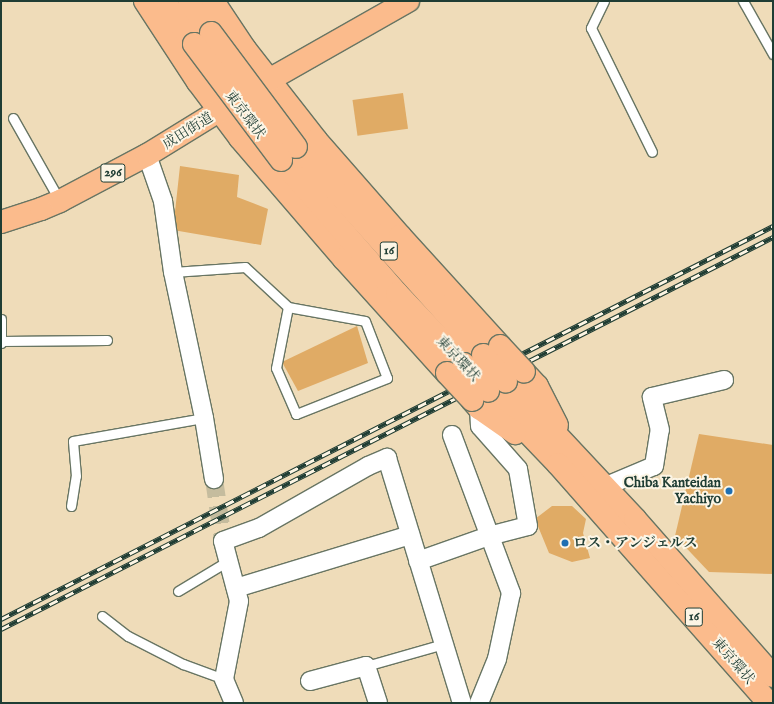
<!DOCTYPE html>
<meta charset="utf-8">
<style>
body{margin:0}
#map{position:relative;width:774px;height:704px;overflow:hidden;background:#efdcb9;font-family:"IM FELL English","Noto Serif JP",serif}
div>[style]{position:absolute}
[style*='--x']{left:calc(var(--x)*1px);top:calc(var(--y)*1px);width:calc(var(--w)*1px);rotate:calc(var(--a)*1deg)}
.building>*{inset:0;background:#e0ab65;transform-origin:0 0}
.minor-tunnel>*{height:18px;margin-top:-9px;transform-origin:0;background:repeating-linear-gradient(90deg,#c5bc9e 0 18px,transparent 0 27px)}
.roads{filter:drop-shadow(1px 0 #687563) drop-shadow(-1px 0 #687563) drop-shadow(0 1px #687563) drop-shadow(0 -1px #687563)}
.service>*{height:9px;margin:-4.5px;padding:0 4.5px;transform-origin:4.5px;border-radius:4.5px;background:#fff}
.minor>*{height:18px;margin:-9px;padding:0 9px;transform-origin:9px;border-radius:9px;background:#fff}
.trunk>*{height:22px;margin:-11px;padding:0 11px;transform-origin:11px;border-radius:11px;background:#fbbb8c}
.rail>*{height:4.5px;margin-top:-2.25px;transform-origin:0;background:repeating-linear-gradient(90deg,#fcf5e5 0 9px,#1f3d34 0 18px);box-sizing:border-box;border-block:1px solid #1f3d34}
.bridges{filter:drop-shadow(1px 0 #687563) drop-shadow(-1px 0 #687563) drop-shadow(0 1px #687563) drop-shadow(0 -1px #687563)}
.trunk-bridge>*{height:22px;margin:-11px;padding:0 11px;transform-origin:11px;border-radius:11px;background:#fbbb8c}
.dots>*{width:11px;height:11px;translate:-50% -50%;box-sizing:border-box;border:2px solid #fcf5e5;border-radius:50%}
span{translate:-50% -50%;white-space:nowrap;text-align:center;line-height:1.15;-webkit-text-stroke:4px #fcf5e5;paint-order:stroke}
.shield-label span{padding:1px 3px;background:#fcf5e5;border:1px solid;border-radius:3px;-webkit-text-stroke-width:0}
.shield-label{font-size:13px;color:#1f3d34;font-weight:700}
.street-label{font-size:14px;color:#1f3d34}
.poi-label{font-size:14px;color:#1f3d34;font-weight:700}
.right{translate:-100% -50%;text-align:right}
.left{translate:0 -50%;text-align:left}
.frame{position:absolute;inset:0;border:2px solid #1f3d34;pointer-events:none}
</style>
<div id="map">
<div class="building">
<div style="left:403px;top:93px;width:36px;height:51px;rotate:82deg"></div>
<div style="clip-path:polygon(180px 166px,239px 175px,237px 197px,268px 209px,261px 245px,173px 230px)"></div>
<div style="clip-path:polygon(357px 326px,368px 363px,298px 391px,282px 362px)"></div>
<div style="clip-path:polygon(699px 434px,773px 445px,773px 574px,709px 572px,675px 536px)"></div>
<div style="clip-path:polygon(552px 506px,572px 506px,586px 519px,583px 533px,590px 558px,572px 562px,549px 553px,535px 519px)"></div>
</div>
<div class="minor-tunnel">
<div style="--x:214;--y:479;--w:63;--a:81.7"></div>
</div>
<div class="roads">
<div class="service">
<div style="--x:604;--y:1;--w:30;--a:116"></div>
<div style="--x:591;--y:28;--w:138;--a:63.8"></div>
<div style="--x:743;--y:1;--w:61;--a:60.5"></div>
<div style="--x:13;--y:118;--w:95;--a:60.5"></div>
<div style="--x:173;--y:272;--w:72;--a:-4"></div>
<div style="--x:245;--y:267;--w:59;--a:42.9"></div>
<div style="--x:288;--y:307;--w:78;--a:10.3"></div>
<div style="--x:365;--y:321;--w:61;--a:68.9"></div>
<div style="--x:387;--y:378;--w:98;--a:158.4"></div>
<div style="--x:296;--y:414;--w:50;--a:-113.5"></div>
<div style="--x:276;--y:368;--w:62;--a:-78.9"></div>
<div style="--x:1;--y:319;--w:24;--a:90"></div>
<div style="--x:1;--y:341;--w:106;--a:-0.5"></div>
<div style="--x:71;--y:506;--w:30;--a:-81"></div>
<div style="--x:76;--y:476;--w:35;--a:-95"></div>
<div style="--x:73;--y:441;--w:133;--a:-10"></div>
<div style="--x:178;--y:591;--w:58;--a:-31"></div>
<div style="--x:102;--y:616;--w:33;--a:38"></div>
<div style="--x:128;--y:636;--w:62;--a:27"></div>
<div style="--x:183;--y:664;--w:44;--a:20.1"></div>
<div style="--x:366;--y:666;--w:80;--a:-15.9"></div>
</div>
<div class="minor">
<div style="--x:147;--y:155;--w:49;--a:70.8"></div>
<div style="--x:163;--y:201;--w:72;--a:82"></div>
<div style="--x:173;--y:272;--w:149;--a:78"></div>
<div style="--x:204;--y:418;--w:62;--a:80.7"></div>
<div style="--x:452;--y:435;--w:169;--a:69.5"></div>
<div style="--x:511;--y:593;--w:67;--a:102"></div>
<div style="--x:497;--y:659;--w:48;--a:112.2"></div>
<div style="--x:604;--y:487;--w:54;--a:-22.8"></div>
<div style="--x:654;--y:466;--w:36;--a:-81"></div>
<div style="--x:660;--y:430;--w:34;--a:-104"></div>
<div style="--x:652;--y:397;--w:74;--a:-13.3"></div>
<div style="--x:418;--y:561;--w:75;--a:-19.4"></div>
<div style="--x:489;--y:536;--w:40;--a:-14.4"></div>
<div style="--x:528;--y:526;--w:58;--a:-100"></div>
<div style="--x:518;--y:469;--w:57;--a:-131.5"></div>
<div style="--x:480;--y:426;--w:18;--a:-93"></div>
<div style="--x:236;--y:588;--w:182;--a:-16.9"></div>
<div style="--x:310;--y:681;--w:58;--a:-15"></div>
<div style="--x:366;--y:666;--w:39;--a:72"></div>
<div style="--x:234;--y:703;--w:26;--a:-113"></div>
<div style="--x:224;--y:679;--w:79;--a:-79.1"></div>
<div style="--x:239;--y:601;--w:62;--a:-104.9"></div>
<div style="--x:223;--y:541;--w:38;--a:-20"></div>
<div style="--x:259;--y:528;--w:125;--a:-29.6"></div>
<div style="--x:368;--y:466;--w:21;--a:-23"></div>
<div style="--x:387;--y:458;--w:256;--a:73"></div>
</div>
<div class="trunk">
<div style="--x:145;--y:1;--w:97;--a:56.8"></div>
<div style="--x:198;--y:82;--w:70;--a:53.1"></div>
<div style="--x:240;--y:138;--w:160;--a:49.3"></div>
<div style="--x:344;--y:259;--w:154;--a:47.9"></div>
<div style="--x:164;--y:1;--w:52;--a:55.1"></div>
<div style="--x:189;--y:1;--w:39;--a:55"></div>
<div style="--x:213;--y:1;--w:58;--a:56.3"></div>
<div style="--x:245;--y:49;--w:115;--a:52"></div>
<div style="--x:316;--y:140;--w:128;--a:48.8"></div>
<div style="--x:400;--y:236;--w:149;--a:47.7"></div>
<div style="--x:296;--y:147;--w:280;--a:48"></div>
<div style="--x:281;--y:160;--w:176;--a:48.9"></div>
<div style="--x:397;--y:293;--w:98;--a:46.7"></div>
<div style="--x:1;--y:222;--w:42;--a:-18"></div>
<div style="--x:41;--y:209;--w:21;--a:-23"></div>
<div style="--x:60;--y:201;--w:98;--a:-27.9"></div>
<div style="--x:147;--y:155;--w:143;--a:-31.6"></div>
<div style="--x:269;--y:80;--w:160;--a:-29.6"></div>
<div style="--x:524;--y:372;--w:19;--a:47"></div>
<div style="--x:537;--y:386;--w:44;--a:62.9"></div>
<div style="--x:506;--y:381;--w:189;--a:46.9"></div>
<div style="--x:635;--y:519;--w:209;--a:48.7"></div>
<div style="--x:488;--y:391;--w:101;--a:46.2"></div>
<div style="--x:558;--y:464;--w:319;--a:48.6"></div>
<div style="--x:472;--y:400;--w:11;--a:49"></div>
<div style="--x:479;--y:408;--w:44;--a:34.8"></div>
</div>
</div>
<div class="rail">
<div style="--x:1;--y:619;--w:866;--a:-26.98"></div>
<div style="--x:1;--y:629;--w:866;--a:-26.92"></div>
</div>
<div class="bridges">
<div class="trunk-bridge">
<div style="--x:211;--y:33;--w:142;--a:53.3"></div>
<div style="--x:194;--y:44;--w:145;--a:53.1"></div>
<div style="--x:500;--y:346;--w:35;--a:47"></div>
<div style="--x:483;--y:355;--w:35;--a:49"></div>
<div style="--x:464;--y:364;--w:36;--a:48"></div>
<div style="--x:447;--y:373;--w:37;--a:47"></div>
</div>
</div>
<div class="dots">
<div style="left:729px;top:491px;background:#1f6fb2"></div>
<div style="left:565px;top:543px;background:#1f6fb2"></div>
</div>
<div class="shield-label">
<span style="left:113px;top:173px">296</span>
<span style="left:389px;top:251px">16</span>
<span style="left:694px;top:617px">16</span>
</div>
<div class="street-label">
<span style="left:245px;top:115px;rotate:53deg">東京環状</span>
<span style="left:188px;top:131px;rotate:-32deg">成田街道</span>
<span style="left:458px;top:359px;rotate:47deg">東京環状</span>
<span style="left:733px;top:661px;rotate:49deg">東京環状</span>
</div>
<div class="poi-label">
<span class="right" style="left:721px;top:491px">Chiba Kanteidan<br>Yachiyo</span>
<span class="left" style="left:573px;top:543px">ロス・アンジェルス</span>
</div>
<div class="frame"></div>
</div>
